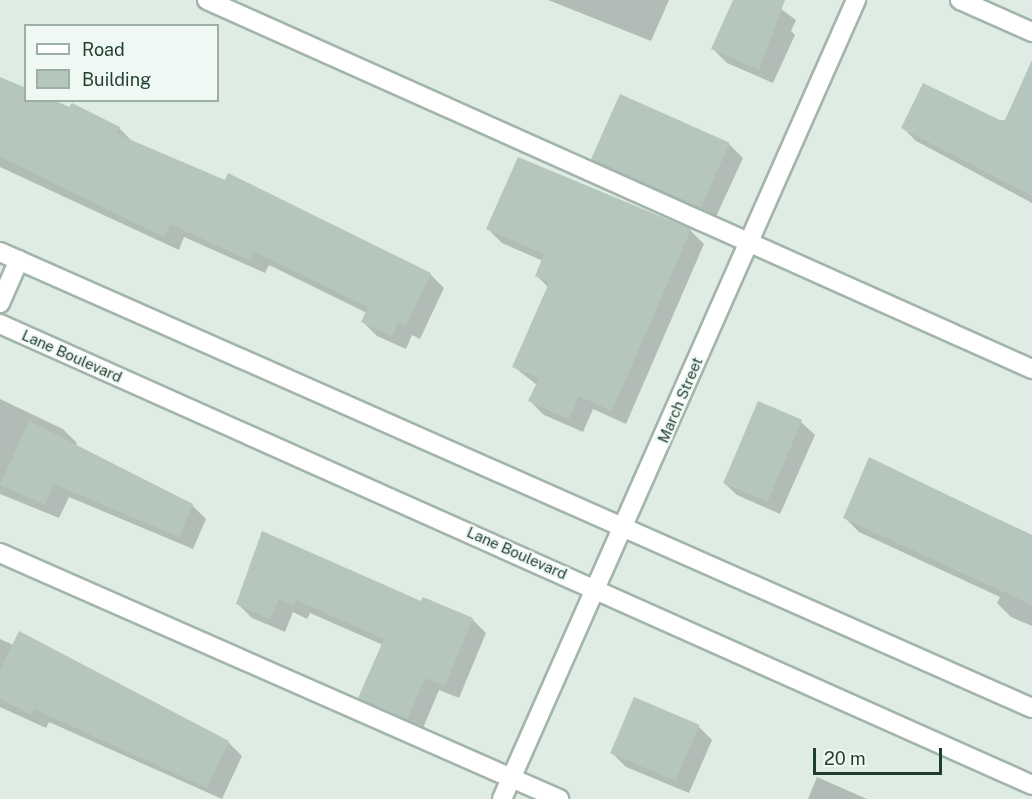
<!DOCTYPE html>
<style>
body{margin:0}
#map{position:relative;width:1032px;height:799px;overflow:hidden;background:#dfece4;font-family:"Public Sans",sans-serif}
div>[style]{position:absolute}
[style*='--x']{left:calc(var(--x)*1px);top:calc(var(--y)*1px);width:calc(var(--w)*1px);rotate:calc(var(--a)*1deg)}
.shadow>*{inset:0;background:#0003}
.building>*{inset:0;background:#b5c7bd;transform-origin:0 0}
.roads{filter:drop-shadow(2px 0 #a2b4ab) drop-shadow(-2px 0 #a2b4ab) drop-shadow(0 2px #a2b4ab) drop-shadow(0 -2px #a2b4ab)}
.service>*{height:18px;margin:-9px;padding:0 9px;transform-origin:9px;border-radius:9px;background:#fff}
.minor>*{height:18px;margin:-9px;padding:0 9px;transform-origin:9px;border-radius:9px;background:#fff}
span{translate:-50% -50%;white-space:nowrap;text-align:center;line-height:1.15;-webkit-text-stroke:4.5px #f0f8f3;paint-order:stroke}
.street-label{font-size:15px;color:#1f3e31}
.legend{position:absolute;left:24px;top:24px;width:195px;height:78px;box-sizing:border-box;background:#f0f8f3;border:2px solid #9caea5;margin:0;padding:8px 10px;list-style:none;font-size:18px;color:#1f3e31}
.legend li{display:flex;align-items:center;gap:12px;height:30px}
.legend b{width:30px;border:2px solid #9caea5}
.scale{position:absolute;left:813px;top:748px;width:129px;height:27px;box-sizing:border-box;border:3px solid #1f3e31;border-top:0;padding-left:8px;font-size:18px;line-height:21px;white-space:nowrap;color:#1f3e31;-webkit-text-stroke:4px #f0f8f3;paint-order:stroke}
</style>
<div id="map">
<div class="shadow">
<div style="clip-path:polygon(548px 0,669px 0,651px 41px)"></div>
<div style="clip-path:polygon(735px 0,769px 0,796px 20px,791px 31px,795px 35px,773px 83px,727px 63px,713px 49px)"></div>
<div style="clip-path:polygon(0 78px,26px 100px,119px 128px,134px 143px,430px 274px,444px 288px,420px 339px,412px 335px,406px 349px,377px 336px,363px 322px,367px 313px,269px 265px,265px 273px,184px 237px,179px 250px,0 167px)"></div>
<div style="clip-path:polygon(621px 96px,729px 144px,743px 158px,714px 221px,606px 173px,592px 159px)"></div>
<div style="clip-path:polygon(1032px 118px,1032px 203px,916px 141px,902px 127px)"></div>
<div style="clip-path:polygon(488px 229px,690px 230px,704px 244px,626px 424px,593px 409px,583px 432px,544px 415px,530px 401px,537px 385px,514px 367px,549px 288px,537px 276px,543px 261px,502px 243px)"></div>
<div style="clip-path:polygon(0 399px,63px 429px,77px 443px,74px 450px,192px 505px,206px 519px,193px 549px,69px 497px,59px 518px,0 494px)"></div>
<div style="clip-path:polygon(801px 422px,815px 435px,780px 514px,737px 495px,723px 482px)"></div>
<div style="clip-path:polygon(870px 459px,1032px 535px,1032px 626px,1011px 617px,997px 603px,1000px 597px,859px 532px,845px 518px)"></div>
<div style="clip-path:polygon(263px 533px,422px 603px,424px 599px,472px 619px,486px 633px,459px 698px,439px 690px,421px 733px,374px 712px,360px 698px,383px 645px,310px 613px,307px 619px,293px 612px,285px 632px,252px 618px,238px 604px)"></div>
<div style="clip-path:polygon(0 639px,228px 742px,242px 756px,222px 799px,49px 722px,46px 728px,0 707px)"></div>
<div style="clip-path:polygon(698px 726px,712px 740px,689px 793px,626px 767px,612px 753px)"></div>
<div style="clip-path:polygon(817px 777px,867px 799px,808px 799px)"></div>
</div>
<div class="building">
<div style="clip-path:polygon(733px 0,785px 0,759px 70px,711px 49px)"></div>
<div style="clip-path:polygon(1032px 60px,1032px 196px,901px 128px,923px 83px,1004px 122px)"></div>
<div style="clip-path:polygon(0 77px,26px 88px,26px 100px,54px 100px,69px 107px,72px 103px,120px 127px,117px 134px,225px 180px,228px 173px,431px 273px,406px 326px,398px 322px,392px 336px,361px 322px,368px 307px,254px 252px,251px 261px,170px 224px,164px 237px,0 157px)"></div>
<div style="left:620px;top:94px;width:120px;height:71px;rotate:24deg"></div>
<div style="clip-path:polygon(518px 157px,691px 229px,612px 411px,579px 396px,569px 419px,528px 401px,539px 378px,512px 367px,549px 283px,535px 276px,544px 254px,486px 229px)"></div>
<div style="left:758px;top:401px;width:48px;height:89px;rotate:23deg"></div>
<div style="clip-path:polygon(29px 421px,193px 504px,179px 537px,54px 484px,45px 505px,0 485px)"></div>
<div style="clip-path:polygon(869px 457px,1032px 536px,1032px 605px,843px 518px)"></div>
<div style="clip-path:polygon(262px 531px,421px 601px,423px 597px,473px 618px,445px 686px,425px 678px,407px 720px,358px 698px,384px 639px,296px 600px,293px 606px,279px 599px,270px 619px,236px 604px)"></div>
<div style="clip-path:polygon(19px 631px,229px 741px,207px 788px,34px 709px,32px 715px,0 699px,0 670px)"></div>
<div style="left:634px;top:697px;width:71px;height:61px;rotate:23deg"></div>
</div>
<div class="roads">
<div class="service">
<div style="--x:207;--y:0;--w:904;--a:24.1"></div>
<div style="--x:0;--y:553;--w:611;--a:23.75"></div>
</div>
<div class="minor">
<div style="--x:960;--y:0;--w:79;--a:24"></div>
<div style="--x:0;--y:252;--w:1128;--a:23.84"></div>
<div style="--x:0;--y:303;--w:47;--a:-66.2"></div>
<div style="--x:0;--y:324;--w:1130;--a:24.07"></div>
<div style="--x:502;--y:799;--w:874;--a:-66.1"></div>
</div>
</div>
<div class="street-label">
<span style="left:72px;top:356px;rotate:24deg">Lane Boulevard</span>
<span style="left:680px;top:400px;rotate:-67deg">March Street</span>
<span style="left:517px;top:553px;rotate:24deg">Lane Boulevard</span>
</div>
<ul class="legend">
<li><b style="height:8px;background:#fff"></b>Road</li>
<li><b style="height:16px;background:#b5c7bd"></b>Building</li>
</ul>
<div class="scale">20 m</div>
</div>
